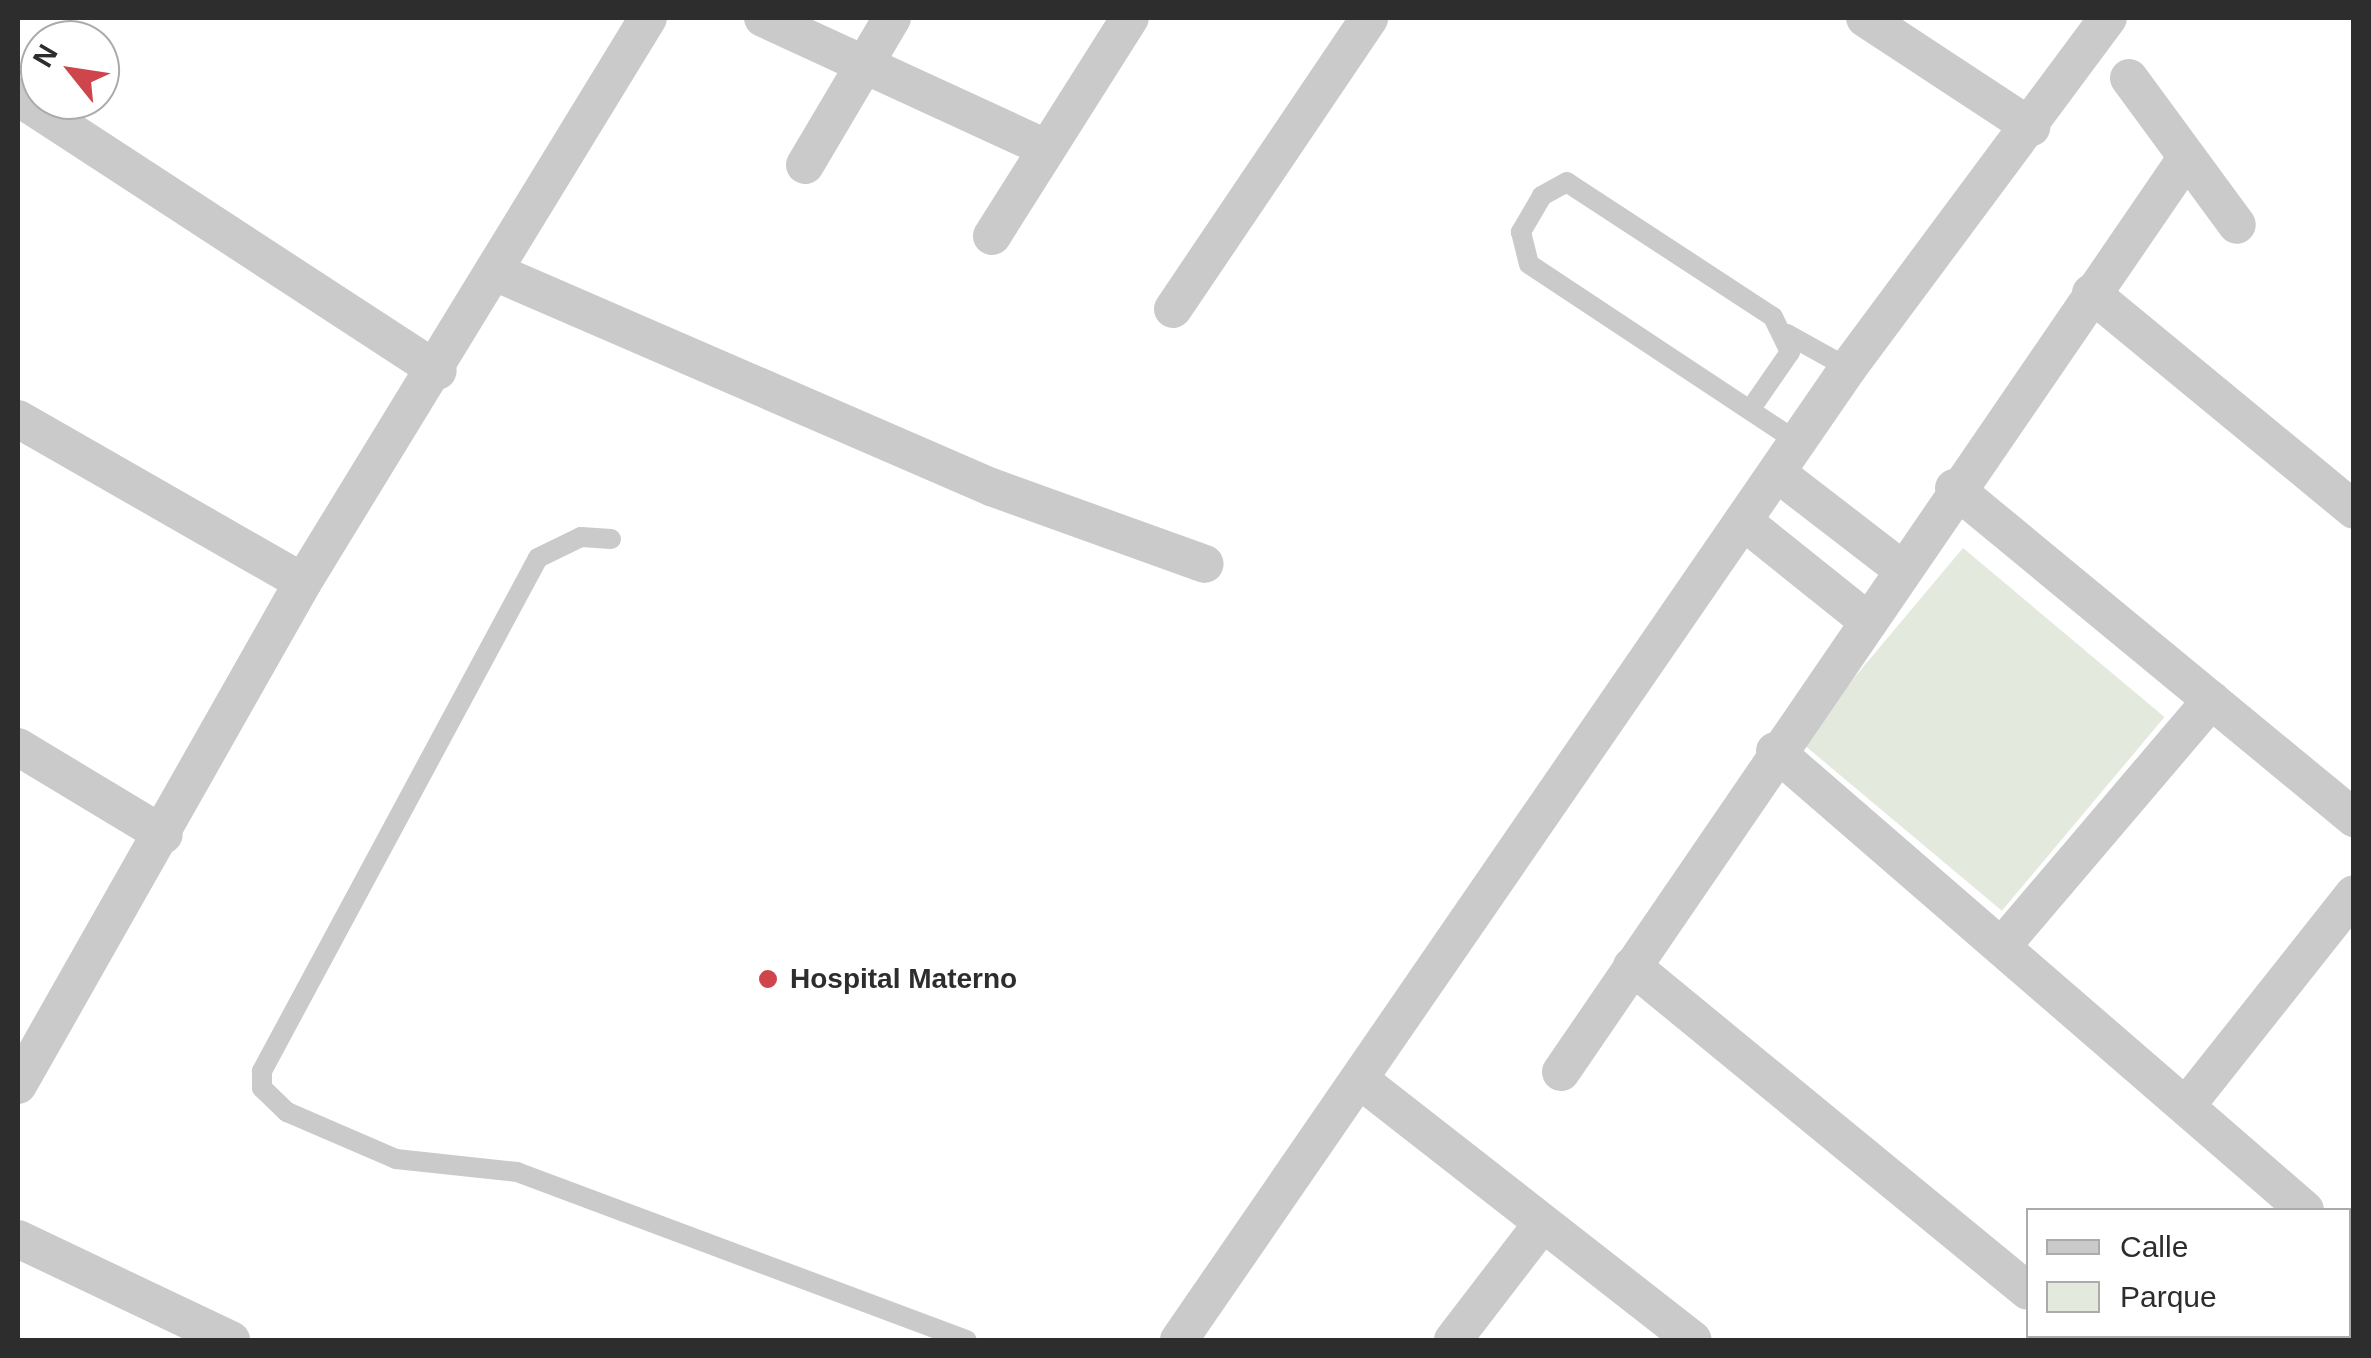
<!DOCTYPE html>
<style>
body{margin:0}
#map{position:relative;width:2371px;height:1358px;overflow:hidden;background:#fff;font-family:Helvetica,sans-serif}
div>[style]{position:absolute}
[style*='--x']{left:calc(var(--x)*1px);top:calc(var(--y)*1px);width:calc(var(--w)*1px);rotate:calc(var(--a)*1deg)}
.green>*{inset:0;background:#e3e9dd;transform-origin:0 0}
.lane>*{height:20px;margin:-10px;padding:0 10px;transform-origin:10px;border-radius:10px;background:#cacaca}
.street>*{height:38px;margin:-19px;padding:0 19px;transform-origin:19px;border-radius:19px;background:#cacaca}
.dots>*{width:28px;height:28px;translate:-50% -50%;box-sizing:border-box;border:5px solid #fff;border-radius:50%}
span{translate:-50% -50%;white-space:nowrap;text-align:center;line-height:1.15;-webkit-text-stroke:10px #fff;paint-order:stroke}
.poi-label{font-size:28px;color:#2d2d2d;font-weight:700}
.left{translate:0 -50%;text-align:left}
.frame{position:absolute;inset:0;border:20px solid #2d2d2d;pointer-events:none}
.legend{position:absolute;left:2026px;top:1208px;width:325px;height:130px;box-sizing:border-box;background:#fff;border:2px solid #ababab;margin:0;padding:12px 18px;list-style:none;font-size:30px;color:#2d2d2d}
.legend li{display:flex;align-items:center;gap:20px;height:50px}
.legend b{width:50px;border:2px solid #ababab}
.north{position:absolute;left:20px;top:20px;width:100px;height:100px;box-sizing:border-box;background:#fff;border:2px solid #ababab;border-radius:50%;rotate:300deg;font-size:28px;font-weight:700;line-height:40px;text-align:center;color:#2d2d2d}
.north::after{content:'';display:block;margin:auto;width:35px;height:45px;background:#ce454b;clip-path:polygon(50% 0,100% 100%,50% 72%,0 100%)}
</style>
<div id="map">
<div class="green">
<div style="left:1963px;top:548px;width:263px;height:253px;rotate:40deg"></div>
</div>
<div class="lane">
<div style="--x:1787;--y:334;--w:70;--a:29.1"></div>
<div style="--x:1750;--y:410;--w:70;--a:-55.4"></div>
<div style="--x:1790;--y:352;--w:39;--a:-116"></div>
<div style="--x:1773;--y:317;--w:246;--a:-146.8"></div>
<div style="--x:1567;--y:182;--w:29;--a:151"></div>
<div style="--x:1542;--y:196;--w:42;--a:120.3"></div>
<div style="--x:1521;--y:232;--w:33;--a:76"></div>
<div style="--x:1529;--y:264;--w:324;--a:33.5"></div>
<div style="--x:611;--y:539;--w:30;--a:-176"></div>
<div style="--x:581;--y:537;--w:48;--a:154"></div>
<div style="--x:538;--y:558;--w:583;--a:118.28"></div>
<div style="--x:262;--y:1071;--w:17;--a:90"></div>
<div style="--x:262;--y:1088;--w:35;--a:44"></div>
<div style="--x:287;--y:1112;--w:119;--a:23.3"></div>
<div style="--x:396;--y:1159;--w:122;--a:6.1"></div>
<div style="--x:517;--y:1172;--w:480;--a:20.5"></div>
</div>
<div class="street">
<div style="--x:763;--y:18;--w:311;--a:24.7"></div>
<div style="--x:1865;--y:18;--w:199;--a:33.3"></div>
<div style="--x:2129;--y:78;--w:182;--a:53.7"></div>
<div style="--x:18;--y:97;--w:501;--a:33.12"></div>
<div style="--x:805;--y:165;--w:171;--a:-59.4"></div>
<div style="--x:992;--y:236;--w:258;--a:-57.7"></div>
<div style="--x:497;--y:273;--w:538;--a:23.42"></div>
<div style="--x:991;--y:487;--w:227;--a:19.8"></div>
<div style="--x:2091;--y:293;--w:341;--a:39.5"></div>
<div style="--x:1173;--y:309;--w:351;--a:-56"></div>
<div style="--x:18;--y:419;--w:328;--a:29.8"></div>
<div style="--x:1777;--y:473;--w:154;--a:37.6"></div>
<div style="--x:1954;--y:488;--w:519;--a:39.52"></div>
<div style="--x:1743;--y:521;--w:155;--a:38.7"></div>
<div style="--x:18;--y:747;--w:170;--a:31.1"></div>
<div style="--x:1775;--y:751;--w:701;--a:40.89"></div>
<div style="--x:2002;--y:946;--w:323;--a:-49.6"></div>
<div style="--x:1632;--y:966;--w:512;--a:39.38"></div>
<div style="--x:1561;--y:1072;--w:1105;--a:-55.62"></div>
<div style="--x:1360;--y:1080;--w:422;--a:38"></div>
<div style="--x:18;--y:1085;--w:578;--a:-60.46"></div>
<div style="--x:303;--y:582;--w:661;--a:-58.55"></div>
<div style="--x:2186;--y:1106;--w:270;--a:-51.6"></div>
<div style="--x:18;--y:1239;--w:236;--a:25.4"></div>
<div style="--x:2348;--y:1248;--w:8;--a:40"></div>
<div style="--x:2082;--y:1336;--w:7;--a:34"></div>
<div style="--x:1179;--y:1340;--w:1180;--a:-55.46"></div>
<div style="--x:1848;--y:368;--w:436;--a:-53.4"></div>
<div style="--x:1453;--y:1340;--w:146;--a:-52.5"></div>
</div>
<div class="dots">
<div style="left:768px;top:979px;background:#ce454b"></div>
</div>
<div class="poi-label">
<span class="left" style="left:790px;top:979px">Hospital Materno</span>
</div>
<div class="frame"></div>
<ul class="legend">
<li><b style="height:12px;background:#cacaca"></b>Calle</li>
<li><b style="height:28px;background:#e3e9dd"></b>Parque</li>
</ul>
<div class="north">N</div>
</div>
